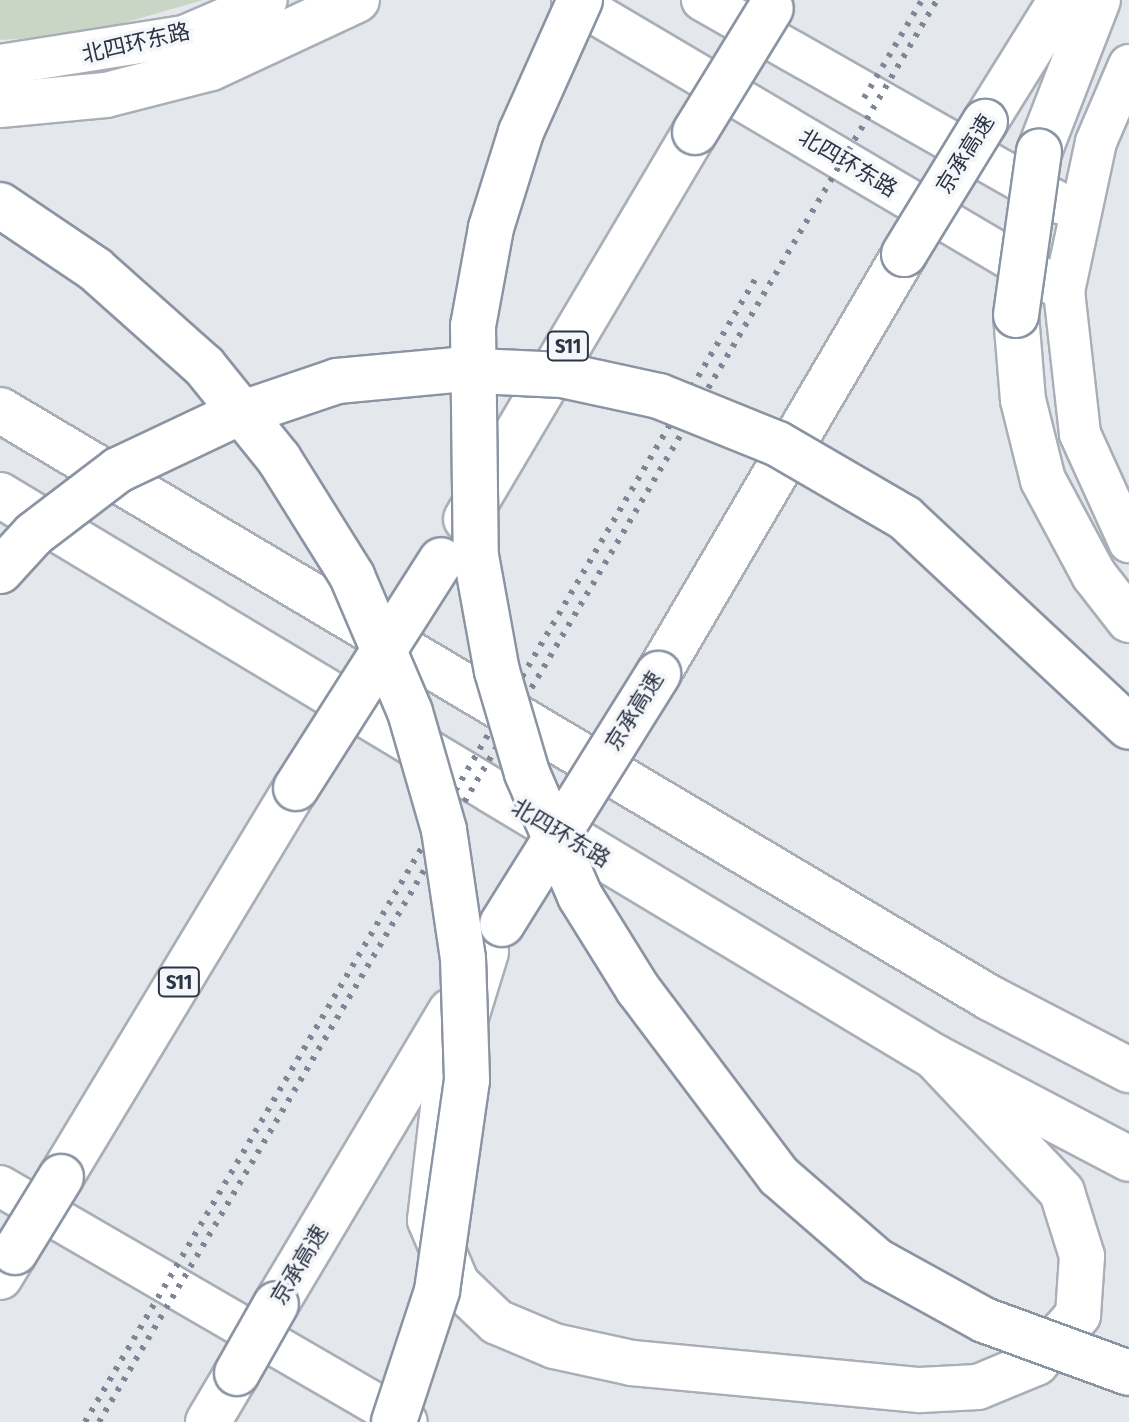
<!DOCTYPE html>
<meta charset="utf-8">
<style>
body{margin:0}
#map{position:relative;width:1129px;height:1422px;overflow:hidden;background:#e4e7ec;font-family:"Fira Sans Condensed","Noto Sans SC",sans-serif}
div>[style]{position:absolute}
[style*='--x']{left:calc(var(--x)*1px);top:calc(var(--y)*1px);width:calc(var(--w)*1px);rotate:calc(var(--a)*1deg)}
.green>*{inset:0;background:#c9d6c5}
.roads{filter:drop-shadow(2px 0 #a9aeb7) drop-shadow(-2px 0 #a9aeb7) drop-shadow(0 2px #a9aeb7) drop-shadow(0 -2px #a9aeb7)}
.secondary>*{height:40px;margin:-20px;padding:0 20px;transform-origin:20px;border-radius:20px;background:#fff}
.highway>*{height:44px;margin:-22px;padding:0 22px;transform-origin:22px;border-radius:22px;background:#fff}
.rail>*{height:6px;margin-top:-3px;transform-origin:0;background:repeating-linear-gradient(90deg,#7d8696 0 4px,transparent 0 12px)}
.bridges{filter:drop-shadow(2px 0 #8b94a3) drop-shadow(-2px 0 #8b94a3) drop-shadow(0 2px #8b94a3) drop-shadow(0 -2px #8b94a3)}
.highway-bridge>*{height:44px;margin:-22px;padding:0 22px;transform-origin:22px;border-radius:22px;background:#fff}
span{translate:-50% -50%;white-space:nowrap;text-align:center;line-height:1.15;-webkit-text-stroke:7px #f4f6f9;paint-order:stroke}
.shield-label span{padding:2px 6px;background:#f4f6f9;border:2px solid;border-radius:6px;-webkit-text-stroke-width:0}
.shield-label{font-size:20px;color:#2b3445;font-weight:700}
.street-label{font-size:22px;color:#2b3445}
</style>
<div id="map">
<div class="green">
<div style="clip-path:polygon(0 0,203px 0,82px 35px,0 40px)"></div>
</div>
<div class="roads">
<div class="secondary">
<div style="--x:572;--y:0;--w:572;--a:30.6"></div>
<div style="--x:702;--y:0;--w:412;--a:29.6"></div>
<div style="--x:0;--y:65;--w:186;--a:-9"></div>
<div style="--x:184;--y:36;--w:90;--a:-23.4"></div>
<div style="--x:1129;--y:65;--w:84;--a:113.2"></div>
<div style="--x:1096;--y:142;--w:152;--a:102.1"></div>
<div style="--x:1064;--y:291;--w:144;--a:83.6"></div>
<div style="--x:1080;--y:434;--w:119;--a:65.6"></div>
<div style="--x:0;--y:1186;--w:470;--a:30.1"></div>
</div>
<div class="highway">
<div style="--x:0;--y:105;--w:106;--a:-5.4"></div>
<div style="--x:106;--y:95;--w:108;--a:-14.4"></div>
<div style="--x:211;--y:68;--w:161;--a:-25"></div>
<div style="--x:985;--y:122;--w:144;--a:-58.1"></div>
<div style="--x:1039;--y:152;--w:163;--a:-68.8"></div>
<div style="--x:1016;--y:315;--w:85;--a:85.3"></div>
<div style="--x:1023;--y:400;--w:82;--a:76"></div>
<div style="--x:1043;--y:480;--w:108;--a:61.8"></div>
<div style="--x:1094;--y:575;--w:57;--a:52.1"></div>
<div style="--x:0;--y:410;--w:1151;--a:30.71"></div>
<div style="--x:990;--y:998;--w:157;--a:27.4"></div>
<div style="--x:0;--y:495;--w:1091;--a:31.01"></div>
<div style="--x:935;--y:1057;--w:219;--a:27.7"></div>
<div style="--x:466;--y:519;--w:450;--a:-59.4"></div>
<div style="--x:658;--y:674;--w:487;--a:-59.6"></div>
<div style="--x:486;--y:952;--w:136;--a:107.1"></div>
<div style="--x:446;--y:1082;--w:139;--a:96.6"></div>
<div style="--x:430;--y:1220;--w:69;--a:67.1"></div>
<div style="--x:457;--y:1284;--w:55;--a:43.5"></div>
<div style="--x:497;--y:1322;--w:62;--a:22.8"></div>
<div style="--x:554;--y:1346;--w:80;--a:12.3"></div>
<div style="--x:632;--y:1363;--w:289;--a:5.4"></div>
<div style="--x:920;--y:1390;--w:58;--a:-3"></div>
<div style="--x:978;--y:1387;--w:63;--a:-22.5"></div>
<div style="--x:1036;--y:1363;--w:64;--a:-48.8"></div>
<div style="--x:1078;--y:1315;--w:59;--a:-86.1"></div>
<div style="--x:1082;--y:1256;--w:67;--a:-107.4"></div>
<div style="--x:1062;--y:1192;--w:185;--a:-133.3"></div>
<div style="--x:61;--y:1177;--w:454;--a:-58.9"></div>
<div style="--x:0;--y:1277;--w:29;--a:-59"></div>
<div style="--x:276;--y:1304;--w:341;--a:-59.2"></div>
<div style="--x:208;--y:1422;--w:57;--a:-59.4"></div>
</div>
</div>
<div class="rail">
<div style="--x:864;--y:98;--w:114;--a:-59.4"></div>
<div style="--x:85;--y:1422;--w:1328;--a:-59.61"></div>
<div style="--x:99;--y:1422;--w:1651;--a:-59.49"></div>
</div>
<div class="bridges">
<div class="highway-bridge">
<div style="--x:580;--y:0;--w:145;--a:114.1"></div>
<div style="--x:521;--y:132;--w:101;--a:107.4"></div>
<div style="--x:491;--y:228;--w:100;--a:100.4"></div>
<div style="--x:473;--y:326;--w:230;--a:89.3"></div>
<div style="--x:476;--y:556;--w:117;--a:79.7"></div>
<div style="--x:497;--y:671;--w:106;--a:73.6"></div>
<div style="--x:527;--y:773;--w:134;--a:66.7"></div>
<div style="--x:580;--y:896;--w:110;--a:58.1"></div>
<div style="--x:638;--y:989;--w:234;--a:53"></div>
<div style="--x:779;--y:1176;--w:130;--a:40.9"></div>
<div style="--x:877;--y:1261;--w:122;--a:28.9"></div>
<div style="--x:984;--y:1320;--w:154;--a:20.1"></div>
<div style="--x:695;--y:132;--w:145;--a:-58.5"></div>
<div style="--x:0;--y:205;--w:115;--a:34"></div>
<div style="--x:95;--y:269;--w:146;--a:41.7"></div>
<div style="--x:204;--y:366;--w:119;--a:51.1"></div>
<div style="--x:279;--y:459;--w:138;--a:58"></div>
<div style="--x:352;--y:576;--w:148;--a:66.9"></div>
<div style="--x:410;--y:712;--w:123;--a:73.9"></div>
<div style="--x:444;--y:830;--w:129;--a:81.6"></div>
<div style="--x:463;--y:958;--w:122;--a:88.1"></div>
<div style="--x:467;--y:1080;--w:213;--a:98.1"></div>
<div style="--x:437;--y:1291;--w:138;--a:108.2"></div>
<div style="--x:904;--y:254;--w:155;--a:-58.5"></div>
<div style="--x:1016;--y:315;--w:165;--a:-82"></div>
<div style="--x:0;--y:571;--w:50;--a:-47.4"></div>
<div style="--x:34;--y:534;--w:106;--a:-37.3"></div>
<div style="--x:118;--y:470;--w:122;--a:-25.3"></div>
<div style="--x:228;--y:418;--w:115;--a:-18.7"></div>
<div style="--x:337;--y:381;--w:120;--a:-5.3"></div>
<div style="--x:456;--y:370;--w:106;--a:2.7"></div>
<div style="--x:562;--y:375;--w:99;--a:12.2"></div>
<div style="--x:659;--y:396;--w:128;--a:22"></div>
<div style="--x:778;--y:444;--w:147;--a:30.2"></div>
<div style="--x:905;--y:518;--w:306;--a:43"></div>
<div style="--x:296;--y:788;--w:270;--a:-57.5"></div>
<div style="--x:502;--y:924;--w:295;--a:-58"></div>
<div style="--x:15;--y:1252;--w:88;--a:-58.5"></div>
<div style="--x:237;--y:1373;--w:79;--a:-60.5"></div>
</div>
</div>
<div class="shield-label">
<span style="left:568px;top:346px">S11</span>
<span style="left:179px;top:982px">S11</span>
</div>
<div class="street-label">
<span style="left:136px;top:43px;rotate:-13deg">北四环东路</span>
<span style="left:965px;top:154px;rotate:-58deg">京承高速</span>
<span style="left:848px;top:163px;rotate:31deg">北四环东路</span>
<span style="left:634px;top:711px;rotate:-58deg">京承高速</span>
<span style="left:561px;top:833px;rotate:31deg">北四环东路</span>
<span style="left:299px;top:1265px;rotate:-59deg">京承高速</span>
</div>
</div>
